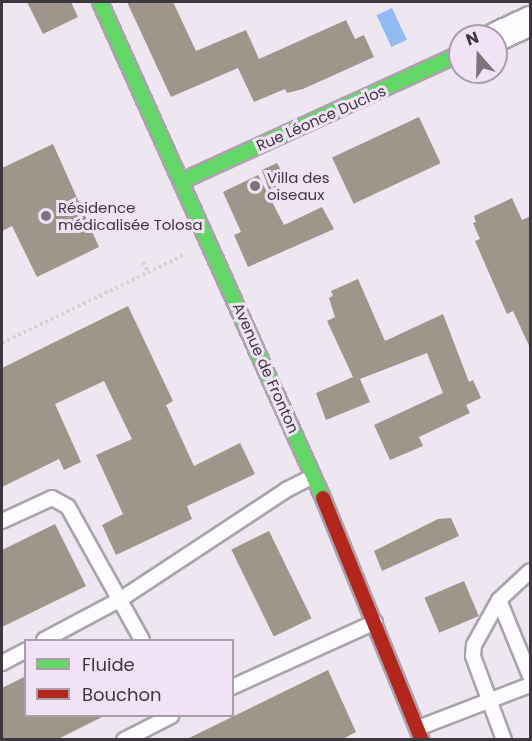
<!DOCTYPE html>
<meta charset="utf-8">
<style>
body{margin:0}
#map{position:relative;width:532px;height:741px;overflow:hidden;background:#eee6f1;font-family:Poppins,sans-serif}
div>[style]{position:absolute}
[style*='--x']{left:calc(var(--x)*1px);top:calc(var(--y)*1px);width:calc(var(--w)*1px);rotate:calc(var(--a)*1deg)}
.water>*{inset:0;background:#92bbf4;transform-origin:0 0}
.building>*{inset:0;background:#a0958a;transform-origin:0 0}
.path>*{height:4px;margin-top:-2px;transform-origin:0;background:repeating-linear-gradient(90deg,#d6d3d7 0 3px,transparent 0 6px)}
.roads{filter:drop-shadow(2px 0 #aaa3ac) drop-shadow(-2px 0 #aaa3ac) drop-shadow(0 2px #aaa3ac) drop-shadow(0 -2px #aaa3ac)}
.lane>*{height:14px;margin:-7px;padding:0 7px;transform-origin:7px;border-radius:7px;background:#fcfbfd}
.street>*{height:28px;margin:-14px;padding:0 14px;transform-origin:14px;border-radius:14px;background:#fcfbfd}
.fast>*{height:14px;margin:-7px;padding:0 7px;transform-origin:7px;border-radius:7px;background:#63d668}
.jam>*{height:14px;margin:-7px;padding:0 7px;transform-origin:7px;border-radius:7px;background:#b3261e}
.dots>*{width:16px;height:16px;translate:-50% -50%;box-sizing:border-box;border:3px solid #f1e2f5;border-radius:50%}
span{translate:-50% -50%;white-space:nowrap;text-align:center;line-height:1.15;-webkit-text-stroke:6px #f1e2f5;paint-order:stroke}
.street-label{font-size:15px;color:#3d373e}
.poi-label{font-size:15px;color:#3d373e}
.left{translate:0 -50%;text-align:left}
.frame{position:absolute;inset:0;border:3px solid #3d373e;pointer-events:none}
.legend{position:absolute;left:24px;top:639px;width:210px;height:78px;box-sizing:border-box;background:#f1e2f5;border:2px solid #a99eac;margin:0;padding:8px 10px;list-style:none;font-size:18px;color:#3d373e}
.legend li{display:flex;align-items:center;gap:12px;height:30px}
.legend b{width:30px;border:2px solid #a99eac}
.north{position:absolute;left:448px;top:24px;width:60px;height:60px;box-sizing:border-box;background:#f1e2f5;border:2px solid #a99eac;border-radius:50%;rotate:340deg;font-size:16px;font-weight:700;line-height:24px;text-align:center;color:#3d373e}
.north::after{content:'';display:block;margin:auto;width:21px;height:27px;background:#7b747d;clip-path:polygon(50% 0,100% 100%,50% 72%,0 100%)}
</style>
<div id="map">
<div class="water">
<div style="left:392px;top:8px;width:35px;height:17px;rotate:65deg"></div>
</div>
<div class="building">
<div style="clip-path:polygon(27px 2px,71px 2px,78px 17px,43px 34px)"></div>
<div style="clip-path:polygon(127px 2px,173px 2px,196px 51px,246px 30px,259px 59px,346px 20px,355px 39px,364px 35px,374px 57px,303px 89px,287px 93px,285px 89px,254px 102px,238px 68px,171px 97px)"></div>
<div style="left:419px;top:117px;width:51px;height:96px;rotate:65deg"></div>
<div style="clip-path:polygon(53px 144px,99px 247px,37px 277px,12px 226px,2px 231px,2px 168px)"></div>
<div style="clip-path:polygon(277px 163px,287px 181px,269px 190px,262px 170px)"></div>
<div style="clip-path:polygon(258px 175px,284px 225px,322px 207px,334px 229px,248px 267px,234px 235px,241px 232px,223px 192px)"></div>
<div style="clip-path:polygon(512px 198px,522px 220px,531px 216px,531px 350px,513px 311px,507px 314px,475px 241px,480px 239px,473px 223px,476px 222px,474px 216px)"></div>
<div style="clip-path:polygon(358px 279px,385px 341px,443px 314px,469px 382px,473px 380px,481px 398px,466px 405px,470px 413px,419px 437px,423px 446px,390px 460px,374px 425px,443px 393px,427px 353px,360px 379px,370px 402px,326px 420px,316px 393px,353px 377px,327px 321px,335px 317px,329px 298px,333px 296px,331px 291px)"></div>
<div style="clip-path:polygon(128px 306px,173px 401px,166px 405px,194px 466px,240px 443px,255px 474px,187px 506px,192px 519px,116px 555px,102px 525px,123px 514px,96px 455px,132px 439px,104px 381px,55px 404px,81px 462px,64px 470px,59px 459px,2px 487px,2px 368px)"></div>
<div style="clip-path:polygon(451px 518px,459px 536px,382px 571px,374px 551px,438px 519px)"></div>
<div style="clip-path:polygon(55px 524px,86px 586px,2px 627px,2px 550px)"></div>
<div style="left:269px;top:531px;width:97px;height:42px;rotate:64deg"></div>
<div style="left:464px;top:581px;width:38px;height:43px;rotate:67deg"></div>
<div style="clip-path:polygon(328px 670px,356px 732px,341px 740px,185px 740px)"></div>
<div style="clip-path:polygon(26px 676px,26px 716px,104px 716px,56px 740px,2px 740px,2px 688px)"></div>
</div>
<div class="path">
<div style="--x:143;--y:262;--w:11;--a:63"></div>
<div style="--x:2;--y:343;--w:202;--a:-25.8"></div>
</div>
<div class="roads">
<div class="lane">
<div style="--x:2;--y:521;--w:55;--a:-24.7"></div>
<div style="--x:52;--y:498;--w:18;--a:29"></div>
<div style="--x:68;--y:507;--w:152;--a:60.9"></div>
<div style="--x:499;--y:600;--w:82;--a:67.8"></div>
<div style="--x:44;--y:640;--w:87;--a:-28"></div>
<div style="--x:121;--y:599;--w:198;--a:-33.4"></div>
<div style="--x:286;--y:490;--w:30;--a:-27"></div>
<div style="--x:2;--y:663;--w:27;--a:-28"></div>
<div style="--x:232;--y:687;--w:157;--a:-24.4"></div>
<div style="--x:418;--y:728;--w:120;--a:-21"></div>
<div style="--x:124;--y:740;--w:53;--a:-27.1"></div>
<div style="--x:504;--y:740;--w:90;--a:-110.3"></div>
<div style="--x:473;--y:656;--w:11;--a:-85"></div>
<div style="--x:474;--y:645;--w:51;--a:-60.9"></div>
<div style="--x:499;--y:600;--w:42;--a:-43.1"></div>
</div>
<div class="street">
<div style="--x:496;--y:37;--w:38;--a:-25"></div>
</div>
<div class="fast">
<div style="--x:100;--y:2;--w:544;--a:65.79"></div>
<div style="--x:182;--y:181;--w:306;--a:-24.6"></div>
</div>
<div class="jam">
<div style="--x:323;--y:498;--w:261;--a:67.8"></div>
</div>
</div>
<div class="dots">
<div style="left:255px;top:186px;background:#7b747d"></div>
<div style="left:46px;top:216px;background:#7b747d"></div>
</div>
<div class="street-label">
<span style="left:321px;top:118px;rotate:-24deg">Rue Léonce Duclos</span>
<span style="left:266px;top:368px;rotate:66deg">Avenue de Fronton</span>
</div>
<div class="poi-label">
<span class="left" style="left:267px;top:186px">Villa des<br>oiseaux</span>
<span class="left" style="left:58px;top:216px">Résidence<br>médicalisée Tolosa</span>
</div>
<div class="frame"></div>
<ul class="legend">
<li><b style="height:8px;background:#63d668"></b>Fluide</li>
<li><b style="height:8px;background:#b3261e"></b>Bouchon</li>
</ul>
<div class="north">N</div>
</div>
